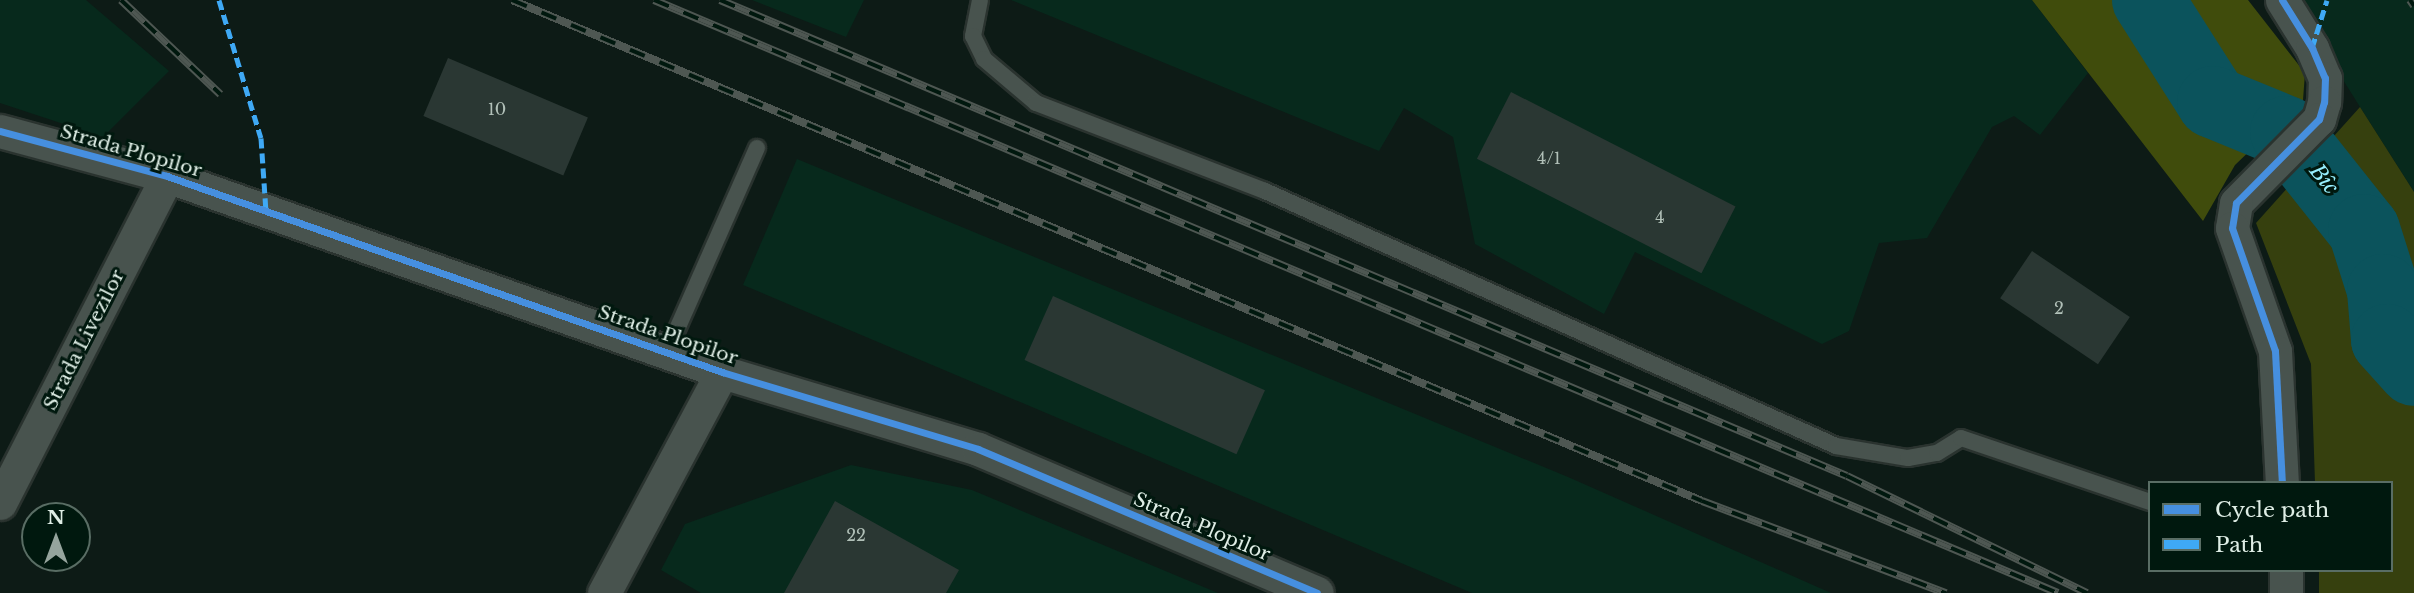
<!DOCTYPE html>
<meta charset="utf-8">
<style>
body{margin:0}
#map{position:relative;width:2414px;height:593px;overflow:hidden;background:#0d1b16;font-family:"Libre Baskerville",serif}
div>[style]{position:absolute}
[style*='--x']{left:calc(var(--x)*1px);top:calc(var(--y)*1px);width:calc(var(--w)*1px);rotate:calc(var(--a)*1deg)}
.built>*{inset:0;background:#07291c}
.green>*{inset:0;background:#36400e}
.forest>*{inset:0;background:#404c0c}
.river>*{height:72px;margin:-36px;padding:0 36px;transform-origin:36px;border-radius:36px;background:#0b535c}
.building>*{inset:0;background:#2a3733;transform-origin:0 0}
.roads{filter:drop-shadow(2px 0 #2a332f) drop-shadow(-2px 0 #2a332f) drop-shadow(0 2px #2a332f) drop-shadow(0 -2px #2a332f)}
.lane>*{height:16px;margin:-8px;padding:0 8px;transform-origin:8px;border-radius:8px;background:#48534e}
.street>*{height:33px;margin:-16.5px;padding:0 16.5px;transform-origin:16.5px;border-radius:16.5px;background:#48534e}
.rail>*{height:8px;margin-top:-4px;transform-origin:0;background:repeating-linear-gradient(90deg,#00180e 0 16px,#4e5752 0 32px);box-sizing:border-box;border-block:2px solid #4e5752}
.quiet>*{height:5px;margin-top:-2.5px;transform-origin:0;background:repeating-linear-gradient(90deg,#3fa9f5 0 10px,transparent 0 15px)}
.cycleway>*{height:7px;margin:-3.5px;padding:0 3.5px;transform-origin:3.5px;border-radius:3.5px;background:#468fdf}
span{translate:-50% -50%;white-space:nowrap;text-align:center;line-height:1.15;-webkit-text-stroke:6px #00180e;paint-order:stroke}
.number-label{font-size:16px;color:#b1c0b8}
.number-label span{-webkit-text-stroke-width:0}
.street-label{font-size:19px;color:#deede5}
.water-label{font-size:21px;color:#96effe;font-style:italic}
.legend{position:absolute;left:2148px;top:481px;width:245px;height:91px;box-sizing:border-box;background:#00180e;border:2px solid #596d64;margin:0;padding:9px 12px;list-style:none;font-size:21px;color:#deede5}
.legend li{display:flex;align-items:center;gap:14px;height:35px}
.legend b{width:35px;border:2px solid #596d64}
.north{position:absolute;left:21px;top:502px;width:70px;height:70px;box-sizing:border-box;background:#00180e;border:2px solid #596d64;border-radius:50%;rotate:0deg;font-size:19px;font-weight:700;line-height:28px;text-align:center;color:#deede5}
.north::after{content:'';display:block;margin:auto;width:24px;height:32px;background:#95a49d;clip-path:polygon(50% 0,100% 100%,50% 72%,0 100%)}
</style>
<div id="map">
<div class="built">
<div style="clip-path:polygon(0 0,86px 0,169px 71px,103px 137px,0 103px)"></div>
<div style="clip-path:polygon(752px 0,864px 0,846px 37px)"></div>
<div style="clip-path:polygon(1011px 0,2032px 0,2088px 73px,2040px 135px,2014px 116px,1992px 127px,1927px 238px,1879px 243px,1849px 331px,1822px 344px,1635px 252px,1604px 314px,1475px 244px,1453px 137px,1404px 108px,1379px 151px)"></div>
<div style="clip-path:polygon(2293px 0,2414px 0,2414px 192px,2360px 107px)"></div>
<div style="clip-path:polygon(797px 159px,1568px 477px,1831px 593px,1472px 593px,743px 285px)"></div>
<div style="clip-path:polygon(851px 465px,972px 490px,1218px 593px,701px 593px,661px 570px,685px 524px)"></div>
</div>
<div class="green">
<div style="clip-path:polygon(2360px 107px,2414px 192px,2414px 593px,2319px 593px,2319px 570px,2391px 570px,2391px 483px,2315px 483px,2311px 364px,2256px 223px)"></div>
</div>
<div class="forest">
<div style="clip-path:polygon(2032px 0,2248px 0,2305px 73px,2303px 100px,2235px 165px,2203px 221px)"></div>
</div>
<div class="river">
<div style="--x:2148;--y:0;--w:121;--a:57.5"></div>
<div style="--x:2213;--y:102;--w:79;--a:22.3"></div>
<div style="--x:2286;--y:132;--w:125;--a:51.5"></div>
<div style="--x:2364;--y:230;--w:63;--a:72.4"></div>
<div style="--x:2383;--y:290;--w:50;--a:85.4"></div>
<div style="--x:2387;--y:340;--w:40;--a:48"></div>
</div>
<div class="building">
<div style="left:448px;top:58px;width:152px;height:63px;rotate:23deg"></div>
<div style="left:1511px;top:92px;width:252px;height:75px;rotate:27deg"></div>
<div style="left:2032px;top:251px;width:118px;height:57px;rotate:34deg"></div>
<div style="left:1053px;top:296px;width:232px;height:70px;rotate:24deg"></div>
<div style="clip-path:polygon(835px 501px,959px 570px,946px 593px,784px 593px)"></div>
</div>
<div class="roads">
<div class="lane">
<div style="--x:980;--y:0;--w:37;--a:101"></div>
<div style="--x:973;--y:36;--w:25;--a:64"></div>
<div style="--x:984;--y:59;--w:68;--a:40.2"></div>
<div style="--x:1036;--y:103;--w:245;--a:21"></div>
<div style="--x:1265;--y:191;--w:625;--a:24.06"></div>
<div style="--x:1836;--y:446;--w:73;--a:9.5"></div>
<div style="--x:1908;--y:458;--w:29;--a:-10"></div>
<div style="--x:1937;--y:453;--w:28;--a:-32"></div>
<div style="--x:1961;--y:438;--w:200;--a:18.7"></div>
<div style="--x:667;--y:352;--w:223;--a:-66.2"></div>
</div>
<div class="street">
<div style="--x:2282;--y:0;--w:57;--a:58"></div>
<div style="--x:2312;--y:48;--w:33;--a:67"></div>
<div style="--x:2325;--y:78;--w:24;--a:92"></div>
<div style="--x:2324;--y:102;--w:18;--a:106"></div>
<div style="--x:2319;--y:119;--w:118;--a:134.7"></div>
<div style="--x:2236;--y:203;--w:25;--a:99"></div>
<div style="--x:2232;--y:228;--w:130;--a:70.7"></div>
<div style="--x:2275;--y:351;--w:132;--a:87"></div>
<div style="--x:0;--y:131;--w:173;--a:15.1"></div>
<div style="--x:167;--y:176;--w:589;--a:19.45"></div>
<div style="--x:722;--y:372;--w:267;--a:16.7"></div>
<div style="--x:978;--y:449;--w:368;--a:23"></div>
<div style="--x:0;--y:503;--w:367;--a:-62.9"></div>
<div style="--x:2286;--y:570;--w:23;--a:90"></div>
<div style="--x:604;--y:593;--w:251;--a:-61.9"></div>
</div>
</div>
<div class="rail">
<div style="--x:121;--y:0;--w:137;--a:43.5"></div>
<div style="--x:512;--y:0;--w:1291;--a:22.83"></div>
<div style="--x:1702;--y:501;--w:261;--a:20.7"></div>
<div style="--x:654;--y:0;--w:1524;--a:22.9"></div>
<div style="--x:720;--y:0;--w:1223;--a:22.9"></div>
<div style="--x:1847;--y:476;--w:267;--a:26"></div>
<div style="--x:2410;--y:0;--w:7;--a:56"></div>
</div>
<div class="quiet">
<div style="--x:219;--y:0;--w:144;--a:73.1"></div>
<div style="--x:261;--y:138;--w:73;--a:86.1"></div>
<div style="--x:2312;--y:48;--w:50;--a:-72.6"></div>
</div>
<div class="cycleway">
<div style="--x:2282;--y:0;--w:57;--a:58"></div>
<div style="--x:2312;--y:48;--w:33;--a:67"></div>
<div style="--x:2325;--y:78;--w:24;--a:92"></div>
<div style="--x:2324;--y:102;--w:18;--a:106"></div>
<div style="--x:2319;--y:119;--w:118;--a:134.7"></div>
<div style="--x:2236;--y:203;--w:25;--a:99"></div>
<div style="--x:2232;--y:228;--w:130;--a:70.7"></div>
<div style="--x:2275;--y:351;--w:132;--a:87"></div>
<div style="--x:0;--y:131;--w:173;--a:15.1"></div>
<div style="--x:167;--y:176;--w:589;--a:19.45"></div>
<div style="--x:722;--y:372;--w:267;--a:16.7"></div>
<div style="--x:978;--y:449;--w:368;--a:23"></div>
</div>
<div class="number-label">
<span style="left:497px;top:109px">10</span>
<span style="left:1549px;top:158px">4/1</span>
<span style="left:1660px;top:217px">4</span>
<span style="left:2059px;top:308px">2</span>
<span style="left:856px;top:535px">22</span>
</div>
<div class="street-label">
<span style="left:131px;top:151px;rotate:16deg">Strada Plopilor</span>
<span style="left:668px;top:335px;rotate:19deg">Strada Plopilor</span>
<span style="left:84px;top:340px;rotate:-63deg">Strada Livezilor</span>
<span style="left:1202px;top:527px;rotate:23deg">Strada Plopilor</span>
</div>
<div class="water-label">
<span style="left:2324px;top:179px;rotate:51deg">Bîc</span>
</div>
<ul class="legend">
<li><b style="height:9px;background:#468fdf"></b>Cycle path</li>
<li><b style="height:9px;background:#3fa9f5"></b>Path</li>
</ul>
<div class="north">N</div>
</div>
